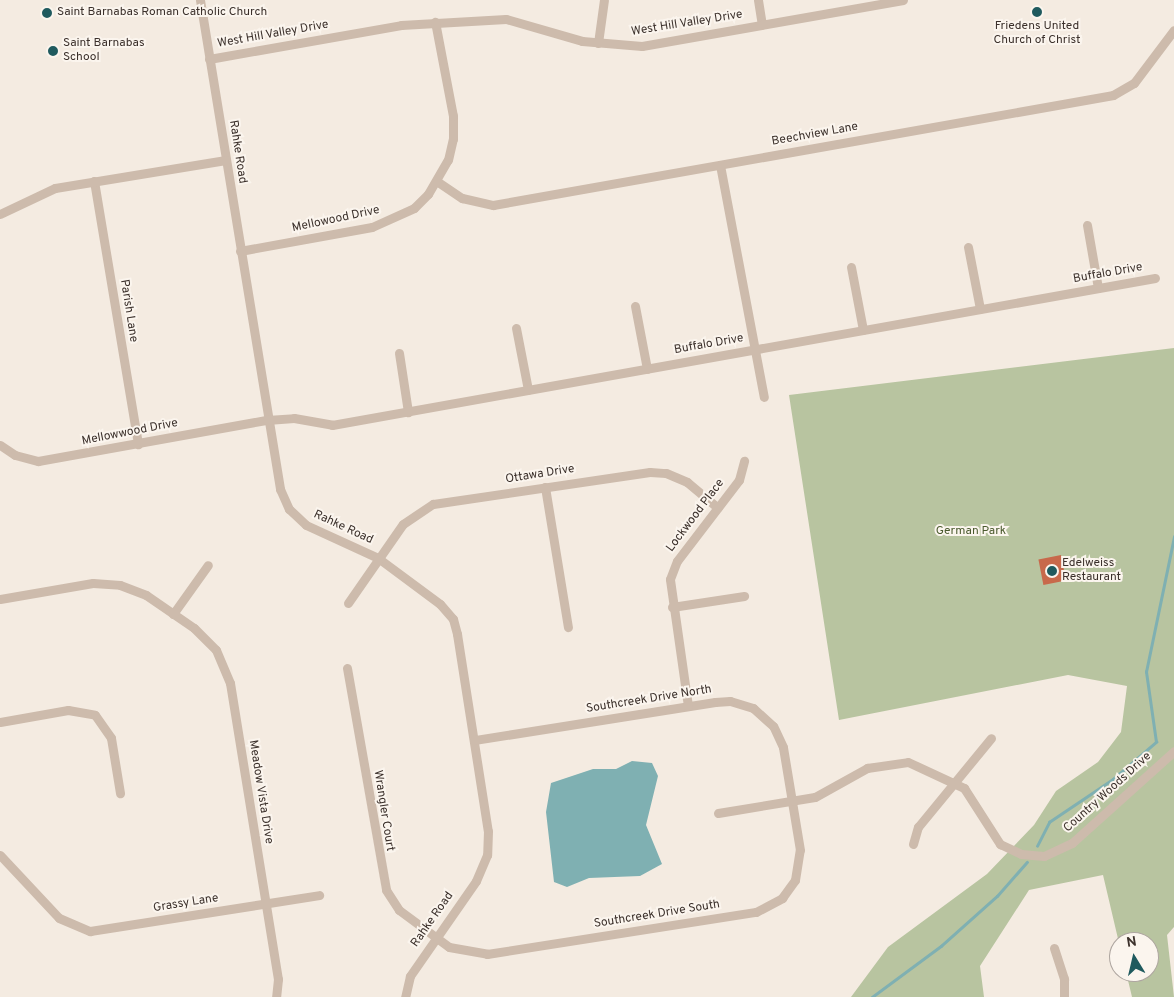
<!DOCTYPE html>
<style>
body{margin:0}
#map{position:relative;width:1174px;height:997px;overflow:hidden;background:#f4ebe1;font-family:Overpass,sans-serif}
div>[style]{position:absolute}
[style*='--x']{left:calc(var(--x)*1px);top:calc(var(--y)*1px);width:calc(var(--w)*1px);rotate:calc(var(--a)*1deg)}
.green>*{inset:0;background:#b8c4a0}
.water>*{inset:0;background:#7fb0b2}
.stream>*{height:2.5px;margin:-1.25px;padding:0 1.25px;transform-origin:1.25px;border-radius:1.25px;background:#7fb0b2}
.building>*{inset:0;background:#c8694b;transform-origin:0 0}
.minor>*{height:9px;margin:-4.5px;padding:0 4.5px;transform-origin:4.5px;border-radius:4.5px;background:#cdbbac}
.dots>*{width:14px;height:14px;translate:-50% -50%;box-sizing:border-box;border:2px solid #fbf5ee;border-radius:50%}
span{translate:-50% -50%;white-space:nowrap;text-align:center;line-height:1.15;-webkit-text-stroke:4px #fbf5ee;paint-order:stroke}
.poi-label{font-size:12px;color:#3b302b}
.left{translate:0 -50%;text-align:left}
.street-label{font-size:12px;color:#3b302b}
.park-label{font-size:12px;color:#4a5a2e}
.north{position:absolute;left:1109px;top:932px;width:50px;height:50px;box-sizing:border-box;background:#fbf5ee;border:1px solid #aea6a0;border-radius:50%;rotate:351deg;font-size:14px;font-weight:700;line-height:20px;text-align:center;color:#3b302b}
.north::after{content:'';display:block;margin:auto;width:18px;height:22px;background:#1f5a5e;clip-path:polygon(50% 0,100% 100%,50% 72%,0 100%)}
</style>
<div id="map">
<div class="green">
<div style="clip-path:polygon(1174px 348px,1174px 927px,1167px 935px,1174px 997px,1132px 997px,1126px 972px,1149px 972px,1149px 942px,1119px 943px,1103px 875px,1029px 890px,980px 966px,984px 997px,851px 997px,888px 947px,987px 874px,1034px 825px,1056px 791px,1098px 762px,1121px 732px,1127px 686px,1068px 675px,839px 720px,789px 395px)"></div>
</div>
<div class="water">
<div style="clip-path:polygon(632px 761px,652px 763px,658px 776px,646px 825px,662px 864px,640px 876px,589px 878px,567px 887px,554px 882px,546px 812px,551px 783px,593px 769px,616px 769px)"></div>
</div>
<div class="stream">
<div style="--x:1037;--y:846;--w:27;--a:-63"></div>
<div style="--x:1049;--y:822;--w:77;--a:-33.9"></div>
<div style="--x:1113;--y:779;--w:57;--a:-40.7"></div>
<div style="--x:1156;--y:742;--w:71;--a:-98.1"></div>
<div style="--x:1146;--y:672;--w:138;--a:-78.3"></div>
<div style="--x:872;--y:997;--w:86;--a:-36.5"></div>
<div style="--x:941;--y:946;--w:75;--a:-41.8"></div>
<div style="--x:997;--y:896;--w:45;--a:-48.6"></div>
</div>
<div class="building">
<div style="left:1061px;top:555px;width:26px;height:23px;rotate:79deg"></div>
</div>
<div class="minor">
<div style="--x:200;--y:0;--w:496;--a:80.7"></div>
<div style="--x:280;--y:489;--w:22;--a:66"></div>
<div style="--x:289;--y:509;--w:23;--a:43"></div>
<div style="--x:306;--y:525;--w:79;--a:24.6"></div>
<div style="--x:378;--y:558;--w:77;--a:36.6"></div>
<div style="--x:440;--y:604;--w:20;--a:49"></div>
<div style="--x:453;--y:619;--w:16;--a:75"></div>
<div style="--x:457;--y:634;--w:199;--a:81.1"></div>
<div style="--x:488;--y:831;--w:24;--a:92"></div>
<div style="--x:487;--y:855;--w:28;--a:113"></div>
<div style="--x:476;--y:881;--w:116;--a:124.8"></div>
<div style="--x:410;--y:976;--w:22;--a:103"></div>
<div style="--x:758;--y:0;--w:25;--a:81"></div>
<div style="--x:598;--y:43;--w:43;--a:-82.1"></div>
<div style="--x:209;--y:59;--w:195;--a:-10"></div>
<div style="--x:401;--y:25;--w:105;--a:-3.3"></div>
<div style="--x:506;--y:19;--w:79;--a:16.1"></div>
<div style="--x:582;--y:41;--w:60;--a:4.8"></div>
<div style="--x:642;--y:46;--w:265;--a:-10"></div>
<div style="--x:720;--y:165;--w:236;--a:79.3"></div>
<div style="--x:94;--y:181;--w:267;--a:80.5"></div>
<div style="--x:438;--y:182;--w:29;--a:34"></div>
<div style="--x:462;--y:198;--w:32;--a:13"></div>
<div style="--x:493;--y:205;--w:630;--a:-10.06"></div>
<div style="--x:1113;--y:95;--w:24;--a:-30"></div>
<div style="--x:1134;--y:83;--w:66;--a:-53"></div>
<div style="--x:0;--y:214;--w:61;--a:-25.3"></div>
<div style="--x:55;--y:188;--w:173;--a:-9.3"></div>
<div style="--x:1087;--y:225;--w:64;--a:80.1"></div>
<div style="--x:968;--y:247;--w:63;--a:79"></div>
<div style="--x:240;--y:251;--w:134;--a:-10.3"></div>
<div style="--x:372;--y:227;--w:46;--a:-24.3"></div>
<div style="--x:414;--y:208;--w:20;--a:-45"></div>
<div style="--x:428;--y:194;--w:39;--a:-60"></div>
<div style="--x:448;--y:160;--w:22;--a:-77"></div>
<div style="--x:453;--y:139;--w:23;--a:-90"></div>
<div style="--x:453;--y:116;--w:96;--a:-100.8"></div>
<div style="--x:851;--y:267;--w:64;--a:79.2"></div>
<div style="--x:635;--y:306;--w:64;--a:79.2"></div>
<div style="--x:516;--y:328;--w:63;--a:79"></div>
<div style="--x:399;--y:353;--w:60;--a:81.3"></div>
<div style="--x:0;--y:445;--w:18;--a:34"></div>
<div style="--x:15;--y:455;--w:24;--a:15"></div>
<div style="--x:38;--y:461;--w:233;--a:-10.2"></div>
<div style="--x:267;--y:420;--w:27;--a:-4"></div>
<div style="--x:294;--y:418;--w:39;--a:10"></div>
<div style="--x:332;--y:425;--w:836;--a:-10.13"></div>
<div style="--x:545;--y:487;--w:142;--a:80.7"></div>
<div style="--x:0;--y:599;--w:94;--a:-9.8"></div>
<div style="--x:93;--y:583;--w:27;--a:4"></div>
<div style="--x:120;--y:585;--w:28;--a:21"></div>
<div style="--x:146;--y:595;--w:58;--a:34.5"></div>
<div style="--x:194;--y:628;--w:31;--a:45"></div>
<div style="--x:216;--y:650;--w:36;--a:67"></div>
<div style="--x:230;--y:683;--w:300;--a:80.8"></div>
<div style="--x:278;--y:979;--w:18;--a:96"></div>
<div style="--x:348;--y:603;--w:96;--a:-55.2"></div>
<div style="--x:403;--y:524;--w:36;--a:-34"></div>
<div style="--x:433;--y:504;--w:219;--a:-8.4"></div>
<div style="--x:650;--y:472;--w:16;--a:4"></div>
<div style="--x:666;--y:473;--w:23;--a:23"></div>
<div style="--x:687;--y:482;--w:40;--a:40"></div>
<div style="--x:672;--y:607;--w:73;--a:-8.7"></div>
<div style="--x:173;--y:614;--w:60;--a:-54.5"></div>
<div style="--x:347;--y:668;--w:225;--a:80"></div>
<div style="--x:386;--y:890;--w:24;--a:57"></div>
<div style="--x:399;--y:910;--w:62;--a:36.5"></div>
<div style="--x:449;--y:947;--w:39;--a:10"></div>
<div style="--x:487;--y:954;--w:272;--a:-8.9"></div>
<div style="--x:756;--y:912;--w:30;--a:-28"></div>
<div style="--x:782;--y:898;--w:22;--a:-54"></div>
<div style="--x:795;--y:880;--w:30;--a:-81"></div>
<div style="--x:800;--y:850;--w:104;--a:-99.4"></div>
<div style="--x:783;--y:747;--w:23;--a:-115"></div>
<div style="--x:773;--y:726;--w:27;--a:-138"></div>
<div style="--x:753;--y:708;--w:24;--a:-163"></div>
<div style="--x:730;--y:701;--w:15;--a:176"></div>
<div style="--x:715;--y:702;--w:244;--a:171"></div>
<div style="--x:688;--y:706;--w:128;--a:-98.1"></div>
<div style="--x:670;--y:579;--w:19;--a:-69"></div>
<div style="--x:677;--y:561;--w:102;--a:-52.6"></div>
<div style="--x:739;--y:480;--w:20;--a:-75"></div>
<div style="--x:0;--y:722;--w:69;--a:-10"></div>
<div style="--x:68;--y:710;--w:27;--a:10"></div>
<div style="--x:95;--y:715;--w:28;--a:55"></div>
<div style="--x:111;--y:738;--w:56;--a:80.7"></div>
<div style="--x:718;--y:813;--w:98;--a:-9.4"></div>
<div style="--x:815;--y:797;--w:60;--a:-29.1"></div>
<div style="--x:867;--y:768;--w:41;--a:-8.3"></div>
<div style="--x:908;--y:762;--w:62;--a:24.9"></div>
<div style="--x:964;--y:788;--w:67;--a:57.3"></div>
<div style="--x:1000;--y:844;--w:23;--a:25"></div>
<div style="--x:1021;--y:854;--w:23;--a:5"></div>
<div style="--x:1044;--y:856;--w:31;--a:-25"></div>
<div style="--x:1072;--y:843;--w:137;--a:-42"></div>
<div style="--x:913;--y:844;--w:18;--a:-74"></div>
<div style="--x:918;--y:827;--w:115;--a:-50.6"></div>
<div style="--x:0;--y:855;--w:86;--a:46.9"></div>
<div style="--x:59;--y:918;--w:34;--a:23"></div>
<div style="--x:90;--y:931;--w:232;--a:-8.9"></div>
<div style="--x:1054;--y:948;--w:33;--a:72"></div>
<div style="--x:1064;--y:979;--w:18;--a:90"></div>
</div>
<div class="dots">
<div style="left:1037px;top:12px;background:#1f5a5e"></div>
<div style="left:47px;top:13px;background:#1f5a5e"></div>
<div style="left:53px;top:51px;background:#1f5a5e"></div>
<div style="left:1052px;top:571px;background:#1f5a5e"></div>
</div>
<div class="poi-label">
<span class="left" style="left:57px;top:13px">Saint Barnabas Roman Catholic Church</span>
<span style="left:1037px;top:34px">Friedens United<br>Church of Christ</span>
<span class="left" style="left:63px;top:51px">Saint Barnabas<br>School</span>
<span class="left" style="left:1062px;top:571px">Edelweiss<br>Restaurant</span>
</div>
<div class="street-label">
<span style="left:687px;top:24px;rotate:-9deg">West Hill Valley Drive</span>
<span style="left:273px;top:35px;rotate:-10deg">West Hill Valley Drive</span>
<span style="left:815px;top:135px;rotate:-10deg">Beechview Lane</span>
<span style="left:237px;top:152px;rotate:81deg">Rahke Road</span>
<span style="left:336px;top:220px;rotate:-12deg">Mellowood Drive</span>
<span style="left:1108px;top:274px;rotate:-10deg">Buffalo Drive</span>
<span style="left:128px;top:311px;rotate:81deg">Parish Lane</span>
<span style="left:709px;top:345px;rotate:-10deg">Buffalo Drive</span>
<span style="left:130px;top:433px;rotate:-11deg">Mellowwood Drive</span>
<span style="left:540px;top:475px;rotate:-9deg">Ottawa Drive</span>
<span style="left:696px;top:516px;rotate:-53deg">Lockwood Place</span>
<span style="left:343px;top:528px;rotate:25deg">Rahke Road</span>
<span style="left:649px;top:700px;rotate:-9deg">Southcreek Drive North</span>
<span style="left:260px;top:792px;rotate:81deg">Meadow Vista Drive</span>
<span style="left:1108px;top:793px;rotate:-42deg">Country Woods Drive</span>
<span style="left:383px;top:811px;rotate:81deg">Wrangler Court</span>
<span style="left:186px;top:904px;rotate:-9deg">Grassy Lane</span>
<span style="left:657px;top:915px;rotate:-9deg">Southcreek Drive South</span>
<span style="left:433px;top:920px;rotate:-55deg">Rahke Road</span>
</div>
<div class="park-label">
<span style="left:971px;top:532px">German Park</span>
</div>
<div class="north">N</div>
</div>
